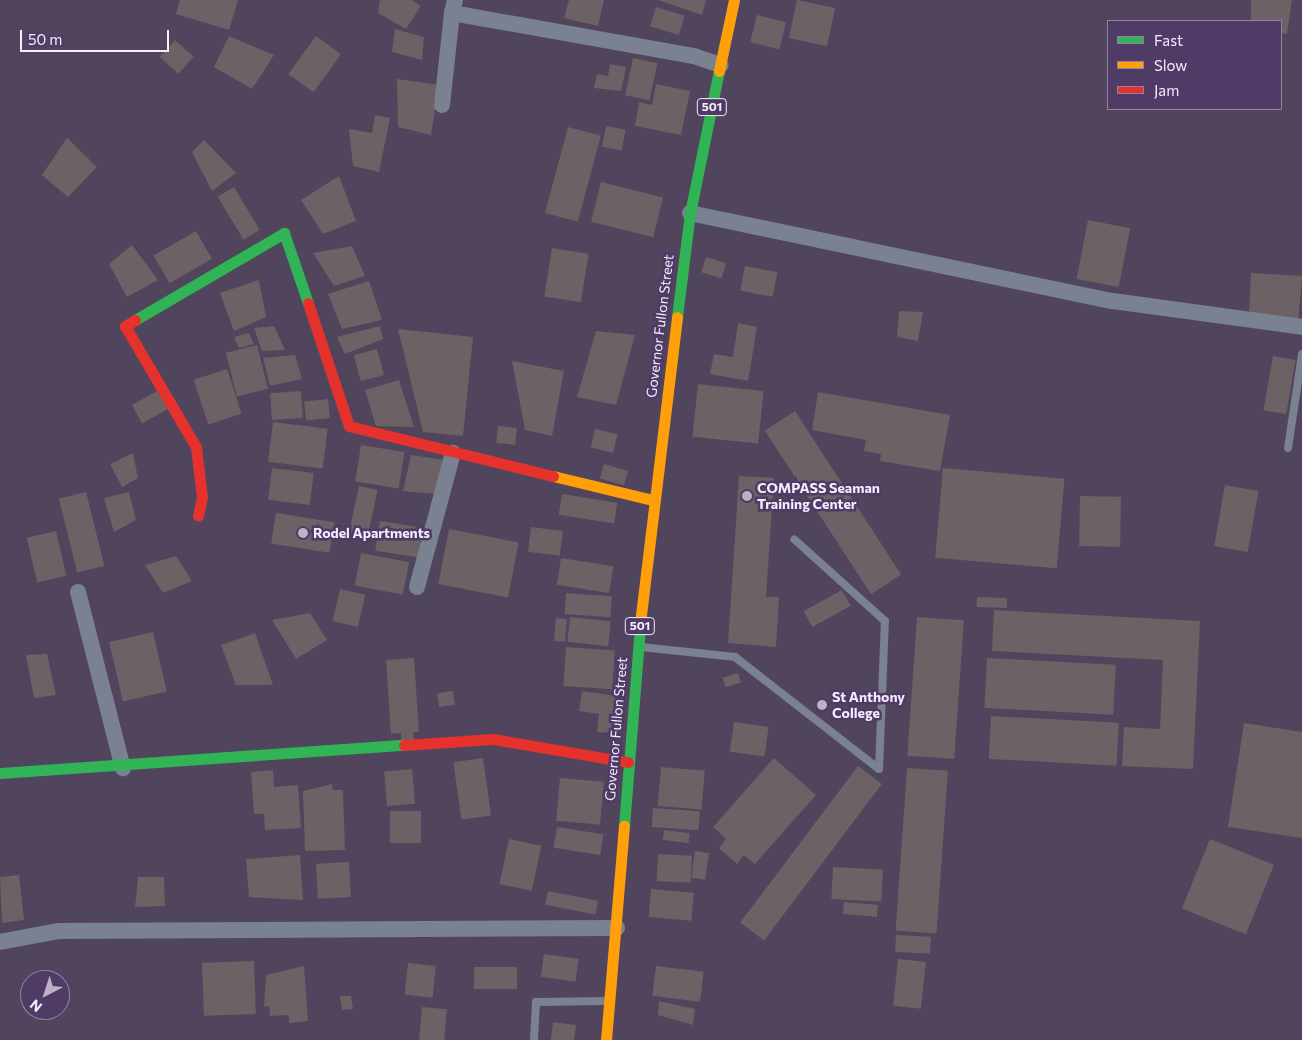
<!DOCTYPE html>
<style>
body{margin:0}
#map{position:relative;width:1302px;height:1040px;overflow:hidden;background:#50455c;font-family:Commissioner,sans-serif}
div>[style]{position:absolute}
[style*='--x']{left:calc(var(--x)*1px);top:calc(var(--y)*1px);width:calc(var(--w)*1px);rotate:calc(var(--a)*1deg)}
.building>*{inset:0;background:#6c6164;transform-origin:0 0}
.lane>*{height:8px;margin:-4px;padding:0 4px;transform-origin:4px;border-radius:4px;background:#7a8190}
.street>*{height:16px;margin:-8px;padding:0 8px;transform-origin:8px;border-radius:8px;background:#7a8190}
.fast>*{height:11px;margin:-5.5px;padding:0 5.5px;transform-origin:5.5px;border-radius:5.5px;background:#30b455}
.slow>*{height:11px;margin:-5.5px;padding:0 5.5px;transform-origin:5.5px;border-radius:5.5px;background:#ff9f0a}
.jam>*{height:11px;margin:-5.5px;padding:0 5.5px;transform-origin:5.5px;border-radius:5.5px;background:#e5322d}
.dots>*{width:14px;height:14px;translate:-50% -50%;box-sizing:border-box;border:2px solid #503b66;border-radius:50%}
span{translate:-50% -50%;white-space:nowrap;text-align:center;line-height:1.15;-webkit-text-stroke:5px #503b66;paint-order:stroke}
.shield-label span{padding:1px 4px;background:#503b66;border:1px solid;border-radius:4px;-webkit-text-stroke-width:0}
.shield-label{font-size:12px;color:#f4edfd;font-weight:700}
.street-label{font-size:14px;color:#f4edfd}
.poi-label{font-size:14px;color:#f4edfd;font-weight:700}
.left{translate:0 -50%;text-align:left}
.legend{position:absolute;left:1107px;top:20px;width:175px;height:90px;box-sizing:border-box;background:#503b66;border:1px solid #9282a2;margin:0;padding:6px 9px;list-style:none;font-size:15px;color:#f4edfd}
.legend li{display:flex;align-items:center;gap:10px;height:25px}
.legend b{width:25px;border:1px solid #9282a2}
.north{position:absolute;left:20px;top:970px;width:50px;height:50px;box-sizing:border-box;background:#503b66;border:1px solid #9282a2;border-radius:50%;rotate:220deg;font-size:14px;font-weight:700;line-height:20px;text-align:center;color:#f4edfd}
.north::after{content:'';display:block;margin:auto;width:18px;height:22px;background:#bbb2c5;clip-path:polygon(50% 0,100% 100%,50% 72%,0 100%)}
.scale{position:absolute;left:20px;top:30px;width:149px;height:22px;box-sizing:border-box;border:2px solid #f4edfd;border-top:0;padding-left:6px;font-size:15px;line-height:18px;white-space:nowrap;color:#f4edfd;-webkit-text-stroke:4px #503b66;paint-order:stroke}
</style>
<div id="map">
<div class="building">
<div style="clip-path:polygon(180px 0,238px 0,229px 30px,176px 14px)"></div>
<div style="clip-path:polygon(380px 0,412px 0,421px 6px,406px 29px,378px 13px)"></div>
<div style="clip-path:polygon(569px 0,604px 0,598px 26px,564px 18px)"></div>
<div style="clip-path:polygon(658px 0,706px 0,702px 15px)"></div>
<div style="left:797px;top:0;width:39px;height:39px;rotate:12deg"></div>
<div style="clip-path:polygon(1251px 0,1292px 0,1287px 34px,1281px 33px,1281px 21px,1251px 21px)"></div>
<div style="left:656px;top:7px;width:30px;height:20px;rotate:17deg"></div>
<div style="left:757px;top:15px;width:30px;height:28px;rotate:14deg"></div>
<div style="clip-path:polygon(395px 29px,424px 37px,422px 60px,392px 52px)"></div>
<div style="clip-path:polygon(229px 36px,274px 55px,252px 89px,214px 67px)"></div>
<div style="left:316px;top:36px;width:31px;height:47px;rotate:36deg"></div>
<div style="left:175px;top:40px;width:25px;height:23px;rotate:42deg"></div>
<div style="left:633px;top:58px;width:25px;height:38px;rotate:12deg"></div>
<div style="clip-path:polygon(610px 64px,626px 67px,621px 91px,594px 88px,597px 74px,608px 76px)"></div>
<div style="clip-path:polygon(397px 79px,439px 85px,431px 135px,398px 127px)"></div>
<div style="clip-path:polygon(656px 84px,690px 91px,681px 135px,635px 126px,639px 102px,652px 105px)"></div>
<div style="clip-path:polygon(375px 115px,390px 118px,379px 172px,353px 166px,349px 129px,372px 133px)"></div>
<div style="left:606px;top:126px;width:20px;height:21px;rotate:11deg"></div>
<div style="left:568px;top:127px;width:34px;height:89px;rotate:15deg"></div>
<div style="clip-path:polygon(67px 138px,97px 167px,68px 197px,42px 175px)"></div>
<div style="clip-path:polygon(204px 140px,236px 173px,212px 191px,192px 152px)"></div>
<div style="clip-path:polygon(339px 176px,356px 221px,323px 234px,301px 200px)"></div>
<div style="left:601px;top:182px;width:64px;height:41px;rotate:14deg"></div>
<div style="left:234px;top:187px;width:50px;height:19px;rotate:59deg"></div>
<div style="left:1088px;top:220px;width:43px;height:60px;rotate:11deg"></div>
<div style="left:196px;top:231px;width:32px;height:49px;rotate:60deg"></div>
<div style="clip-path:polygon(132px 245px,158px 280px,127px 297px,109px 264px)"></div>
<div style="clip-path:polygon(352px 246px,365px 276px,334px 286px,313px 253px)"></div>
<div style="left:552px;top:248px;width:37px;height:49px;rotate:9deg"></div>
<div style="left:706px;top:257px;width:21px;height:16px;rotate:17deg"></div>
<div style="left:745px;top:266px;width:33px;height:25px;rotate:11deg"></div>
<div style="clip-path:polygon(1251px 273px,1302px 276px,1298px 323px,1249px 313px)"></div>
<div style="clip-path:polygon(259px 280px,266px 317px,234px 331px,220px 293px)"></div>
<div style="clip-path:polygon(369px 281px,382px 320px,342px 329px,328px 294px)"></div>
<div style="clip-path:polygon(899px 311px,923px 312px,918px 341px,897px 337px)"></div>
<div style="clip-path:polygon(738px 323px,757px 327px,748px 381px,710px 374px,714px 354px,733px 357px)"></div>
<div style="clip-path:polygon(274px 326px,285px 350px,262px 351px,254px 328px)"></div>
<div style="clip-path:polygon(380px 326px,383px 339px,345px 354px,337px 337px)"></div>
<div style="clip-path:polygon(398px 329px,473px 337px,463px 436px,423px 432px)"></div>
<div style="clip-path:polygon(596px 331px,635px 335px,616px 405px,577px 397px)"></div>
<div style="clip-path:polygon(249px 333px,254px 344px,239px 348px,234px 337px)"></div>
<div style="left:257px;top:345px;width:45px;height:32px;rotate:76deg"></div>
<div style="left:377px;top:349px;width:27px;height:24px;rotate:75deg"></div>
<div style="clip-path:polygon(295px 355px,302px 379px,270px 386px,263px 358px)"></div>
<div style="left:1273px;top:356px;width:23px;height:55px;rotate:10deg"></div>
<div style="clip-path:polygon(512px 361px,564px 371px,552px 436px,525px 430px)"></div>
<div style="left:227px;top:369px;width:47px;height:35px;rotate:72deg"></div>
<div style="clip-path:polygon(399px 380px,414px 427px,376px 426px,365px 390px)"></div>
<div style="left:698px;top:384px;width:66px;height:53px;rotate:6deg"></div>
<div style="left:159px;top:390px;width:21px;height:31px;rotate:61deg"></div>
<div style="left:301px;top:391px;width:27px;height:31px;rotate:86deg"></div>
<div style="clip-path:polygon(818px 392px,950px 415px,940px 471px,880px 461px,881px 454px,864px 451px,866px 440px,812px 430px)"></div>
<div style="left:328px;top:399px;width:19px;height:24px;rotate:84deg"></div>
<div style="left:795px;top:411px;width:195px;height:36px;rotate:57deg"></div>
<div style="left:273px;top:422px;width:55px;height:40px;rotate:7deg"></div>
<div style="left:498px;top:426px;width:19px;height:17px;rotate:6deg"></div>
<div style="left:595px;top:429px;width:23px;height:19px;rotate:13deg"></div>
<div style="left:361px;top:445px;width:44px;height:37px;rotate:9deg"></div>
<div style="clip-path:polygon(133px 453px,138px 478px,122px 487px,110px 464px)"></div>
<div style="clip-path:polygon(411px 455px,446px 460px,435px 494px,403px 491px)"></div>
<div style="left:604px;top:464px;width:25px;height:15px;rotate:16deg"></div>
<div style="left:272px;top:468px;width:42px;height:32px;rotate:7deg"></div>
<div style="left:943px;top:468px;width:122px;height:90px;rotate:5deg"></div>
<div style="clip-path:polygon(739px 476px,774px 478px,766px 597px,779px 597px,776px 647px,728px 643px)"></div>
<div style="left:1225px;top:485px;width:34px;height:62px;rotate:10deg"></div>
<div style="left:359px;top:486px;width:19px;height:50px;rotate:12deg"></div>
<div style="left:86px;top:492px;width:76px;height:28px;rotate:76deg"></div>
<div style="clip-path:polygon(129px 492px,136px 520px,114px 532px,104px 498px)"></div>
<div style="left:562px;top:494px;width:56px;height:21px;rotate:9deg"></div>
<div style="left:1080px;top:496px;width:41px;height:50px;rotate:1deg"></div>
<div style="left:276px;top:513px;width:59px;height:31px;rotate:9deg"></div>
<div style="left:380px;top:521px;width:43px;height:30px;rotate:9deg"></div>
<div style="left:531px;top:527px;width:32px;height:25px;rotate:7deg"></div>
<div style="left:449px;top:529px;width:71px;height:56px;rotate:11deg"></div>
<div style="left:56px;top:531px;width:46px;height:30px;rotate:77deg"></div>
<div style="left:361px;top:553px;width:49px;height:33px;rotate:11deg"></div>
<div style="clip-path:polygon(176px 556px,192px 581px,163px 593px,145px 565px)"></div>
<div style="left:561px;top:558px;width:53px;height:27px;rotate:9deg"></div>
<div style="left:340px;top:589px;width:26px;height:33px;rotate:13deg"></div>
<div style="left:842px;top:590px;width:18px;height:44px;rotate:61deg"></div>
<div style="left:566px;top:593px;width:46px;height:21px;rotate:4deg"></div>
<div style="left:977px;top:597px;width:30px;height:10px;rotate:2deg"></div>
<div style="clip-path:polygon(994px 610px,1200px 621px,1193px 769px,1122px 766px,1124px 727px,1160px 729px,1163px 660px,992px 651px)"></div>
<div style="clip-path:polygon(310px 613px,327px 640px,296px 659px,272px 620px)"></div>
<div style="left:570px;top:617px;width:41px;height:25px;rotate:6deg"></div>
<div style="left:917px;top:617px;width:47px;height:139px;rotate:4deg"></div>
<div style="left:556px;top:618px;width:11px;height:23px;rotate:5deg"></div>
<div style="left:153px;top:632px;width:61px;height:45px;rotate:77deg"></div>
<div style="clip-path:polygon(255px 633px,273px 685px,236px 685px,221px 645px)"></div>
<div style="left:566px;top:647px;width:49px;height:39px;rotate:4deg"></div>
<div style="clip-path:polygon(47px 654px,56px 695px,34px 698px,26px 655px)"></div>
<div style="clip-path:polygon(414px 658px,419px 732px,413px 732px,414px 742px,401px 743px,401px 733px,391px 734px,386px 660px)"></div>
<div style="left:987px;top:658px;width:129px;height:50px;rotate:3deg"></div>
<div style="left:738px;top:673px;width:10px;height:16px;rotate:73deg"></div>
<div style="left:453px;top:691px;width:14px;height:16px;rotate:82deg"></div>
<div style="clip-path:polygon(582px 691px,616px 696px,611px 734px,597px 732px,599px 714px,579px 711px)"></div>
<div style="left:991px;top:716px;width:128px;height:43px;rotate:3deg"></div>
<div style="left:734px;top:722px;width:35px;height:30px;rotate:8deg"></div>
<div style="clip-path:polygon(1244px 723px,1302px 732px,1302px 838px,1228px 827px)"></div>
<div style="left:483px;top:758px;width:58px;height:30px;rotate:82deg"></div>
<div style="clip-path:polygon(774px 758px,816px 795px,755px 864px,744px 855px,737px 864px,719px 848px,726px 839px,713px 827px)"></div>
<div style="left:858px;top:766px;width:30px;height:196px;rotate:37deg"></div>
<div style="left:661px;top:767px;width:44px;height:39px;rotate:5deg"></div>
<div style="left:907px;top:768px;width:41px;height:163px;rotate:4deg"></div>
<div style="left:412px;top:769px;width:35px;height:28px;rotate:85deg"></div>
<div style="clip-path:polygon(273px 770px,274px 787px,298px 785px,301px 828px,265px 830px,264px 814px,254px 814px,251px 772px)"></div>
<div style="left:560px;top:778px;width:44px;height:43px;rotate:5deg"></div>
<div style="clip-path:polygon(332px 784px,333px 790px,343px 790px,345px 850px,305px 851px,303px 791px)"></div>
<div style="left:653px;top:808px;width:47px;height:19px;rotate:4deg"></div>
<div style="left:390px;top:811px;width:31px;height:32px"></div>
<div style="left:557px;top:827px;width:47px;height:21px;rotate:9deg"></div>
<div style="left:664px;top:830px;width:26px;height:10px;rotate:7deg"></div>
<div style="left:509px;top:839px;width:33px;height:46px;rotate:12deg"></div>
<div style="left:1210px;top:839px;width:69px;height:75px;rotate:22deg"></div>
<div style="left:695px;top:851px;width:14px;height:27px;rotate:8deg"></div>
<div style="left:658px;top:854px;width:34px;height:27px;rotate:3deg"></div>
<div style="clip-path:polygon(300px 855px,303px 900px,249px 897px,246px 859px)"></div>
<div style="left:349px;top:862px;width:35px;height:33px;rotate:87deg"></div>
<div style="left:833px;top:867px;width:50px;height:32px;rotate:3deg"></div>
<div style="clip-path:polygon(19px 875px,24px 920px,2px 923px,0 877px)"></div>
<div style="clip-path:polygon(138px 877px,164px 877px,165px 906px,135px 907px)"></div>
<div style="left:651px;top:889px;width:43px;height:28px;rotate:5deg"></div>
<div style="left:548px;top:891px;width:51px;height:14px;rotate:11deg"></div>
<div style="left:844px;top:902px;width:34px;height:12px;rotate:5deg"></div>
<div style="left:896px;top:935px;width:35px;height:17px;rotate:3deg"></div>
<div style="left:544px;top:954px;width:35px;height:23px;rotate:8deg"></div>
<div style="left:898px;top:959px;width:28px;height:47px;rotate:6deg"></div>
<div style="left:254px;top:961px;width:53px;height:52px;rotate:88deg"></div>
<div style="left:408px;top:963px;width:28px;height:32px;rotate:6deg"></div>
<div style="clip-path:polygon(304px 966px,308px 1021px,289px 1023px,289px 1015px,270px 1016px,269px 1006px,264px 1007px,266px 975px)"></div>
<div style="left:656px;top:966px;width:48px;height:30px;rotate:7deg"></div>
<div style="left:474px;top:967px;width:43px;height:22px"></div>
<div style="clip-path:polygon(340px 996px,351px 996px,353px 1009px,342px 1010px)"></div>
<div style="clip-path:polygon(659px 1001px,695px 1009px,693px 1025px,658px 1015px)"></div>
<div style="left:422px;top:1007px;width:25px;height:33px;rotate:5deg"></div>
<div style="clip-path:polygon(553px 1022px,576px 1025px,574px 1040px,551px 1040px)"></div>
</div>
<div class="lane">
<div style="--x:1288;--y:448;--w:95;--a:-81.5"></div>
<div style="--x:641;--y:647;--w:95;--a:6.1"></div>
<div style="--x:735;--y:657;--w:182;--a:37.9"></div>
<div style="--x:879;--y:769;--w:148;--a:-87.7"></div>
<div style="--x:885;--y:621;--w:122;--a:-138"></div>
<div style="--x:534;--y:1040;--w:38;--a:-87"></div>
<div style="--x:536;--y:1002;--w:70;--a:-0.8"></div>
</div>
<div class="street">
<div style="--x:455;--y:0;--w:13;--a:103"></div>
<div style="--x:452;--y:13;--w:246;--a:10.1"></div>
<div style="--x:694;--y:56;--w:28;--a:19"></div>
<div style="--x:442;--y:105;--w:93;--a:-83.8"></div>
<div style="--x:690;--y:213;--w:432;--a:11.8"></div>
<div style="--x:1113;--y:301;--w:191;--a:7.8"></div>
<div style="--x:417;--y:587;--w:139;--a:-75"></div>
<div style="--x:78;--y:592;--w:182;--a:75.7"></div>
<div style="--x:0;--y:942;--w:59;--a:-10.7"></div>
<div style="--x:58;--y:931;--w:559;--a:-0.31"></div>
</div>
<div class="fast">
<div style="--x:677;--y:317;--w:105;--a:-82.9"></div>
<div style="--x:690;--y:213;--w:145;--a:-78.5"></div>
<div style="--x:135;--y:320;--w:173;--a:-30.3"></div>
<div style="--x:284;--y:233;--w:74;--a:71.1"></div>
<div style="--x:0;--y:773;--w:405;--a:-4"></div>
<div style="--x:624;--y:826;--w:212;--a:-85.4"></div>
</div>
<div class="slow">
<div style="--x:719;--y:71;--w:73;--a:-78.1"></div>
<div style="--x:553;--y:476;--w:103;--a:13.5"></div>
<div style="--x:641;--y:615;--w:300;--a:-83.1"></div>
<div style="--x:606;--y:1040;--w:215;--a:-85.2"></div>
</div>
<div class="jam">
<div style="--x:308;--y:303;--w:130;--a:71.6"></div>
<div style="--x:349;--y:426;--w:210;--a:13.8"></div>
<div style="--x:135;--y:320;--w:12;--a:149"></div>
<div style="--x:125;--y:326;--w:140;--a:59.6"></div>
<div style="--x:196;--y:447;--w:50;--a:83.2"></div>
<div style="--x:202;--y:497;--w:19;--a:102"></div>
<div style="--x:404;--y:745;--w:89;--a:-3.9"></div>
<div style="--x:493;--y:739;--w:137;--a:9.7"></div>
</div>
<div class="dots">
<div style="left:747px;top:496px;background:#bbb2c5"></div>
<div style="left:303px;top:533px;background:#bbb2c5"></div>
<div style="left:822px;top:705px;background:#bbb2c5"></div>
</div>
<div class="shield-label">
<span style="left:712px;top:107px">501</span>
<span style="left:640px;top:626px">501</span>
</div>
<div class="street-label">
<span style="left:660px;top:326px;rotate:-83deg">Governor Fullon Street</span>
<span style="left:616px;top:729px;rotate:-85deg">Governor Fullon Street</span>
</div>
<div class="poi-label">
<span class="left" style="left:757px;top:496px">COMPASS Seaman<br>Training Center</span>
<span class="left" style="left:313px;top:533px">Rodel Apartments</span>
<span class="left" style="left:832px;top:705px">St Anthony<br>College</span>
</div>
<ul class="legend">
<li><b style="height:6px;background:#30b455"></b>Fast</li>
<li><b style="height:6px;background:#ff9f0a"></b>Slow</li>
<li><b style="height:6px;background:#e5322d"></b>Jam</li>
</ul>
<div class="north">N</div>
<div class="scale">50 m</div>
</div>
